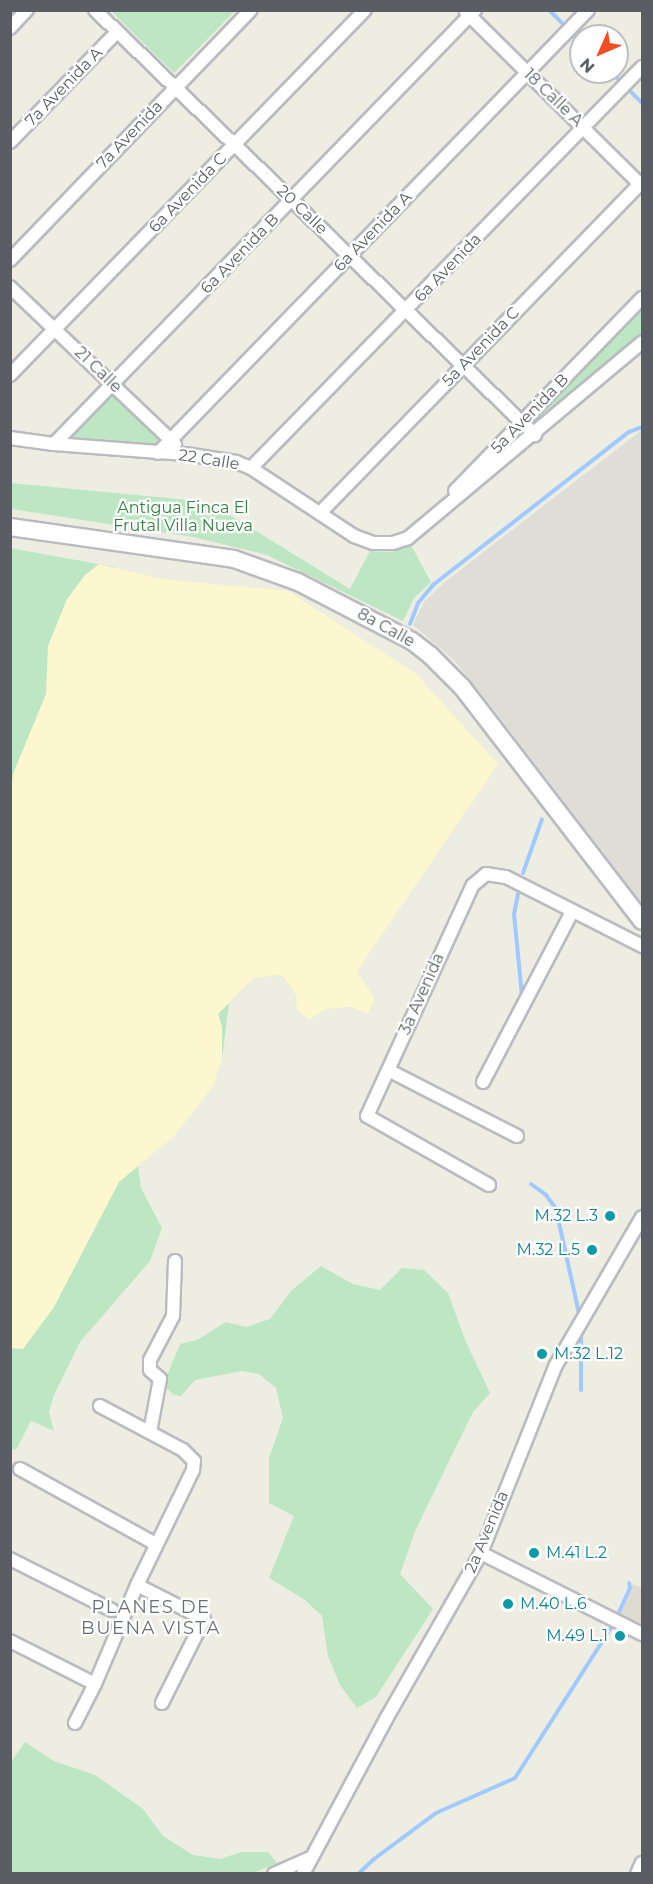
<!DOCTYPE html>
<style>
body{margin:0}
#map{position:relative;width:653px;height:1884px;overflow:hidden;background:#eeede2;font-family:Montserrat,sans-serif}
div>[style]{position:absolute}
[style*='--x']{left:calc(var(--x)*1px);top:calc(var(--y)*1px);width:calc(var(--w)*1px);rotate:calc(var(--a)*1deg)}
.industrial>*{inset:0;background:#deded6}
.education>*{inset:0;background:#dedcd0}
.green>*{inset:0;background:#bde7c2}
.sand>*{inset:0;background:#fcf7cf}
.stream>*{height:4px;margin:-2px;padding:0 2px;transform-origin:2px;border-radius:2px;background:#a0caff}
.roads{filter:drop-shadow(2px 0 #babbc1) drop-shadow(-2px 0 #babbc1) drop-shadow(0 2px #babbc1) drop-shadow(0 -2px #babbc1)}
.minor>*{height:12px;margin:-6px;padding:0 6px;transform-origin:6px;border-radius:6px;background:#fff}
.secondary>*{height:16px;margin:-8px;padding:0 8px;transform-origin:8px;border-radius:8px;background:#fff}
.dots>*{width:16px;height:16px;translate:-50% -50%;box-sizing:border-box;border:3px solid #fff;border-radius:50%}
span{translate:-50% -50%;white-space:nowrap;text-align:center;line-height:1.15;-webkit-text-stroke:4.5px #fff;paint-order:stroke}
.street-label{font-size:16px;color:#5a5d63}
.park-label{font-size:16px;color:#30843f}
.culture-label{font-size:16px;color:#0d838f}
.right{translate:-100% -50%;text-align:right}
.left{translate:0 -50%;text-align:left}
.neighbourhood-label{font-size:18px;color:#6b6f75;letter-spacing:1.5px}
.frame{position:absolute;inset:0;border:12px solid #5a5d63;pointer-events:none}
.north{position:absolute;left:569px;top:24px;width:60px;height:60px;box-sizing:border-box;background:#fff;border:2px solid #bdbec1;border-radius:50%;rotate:225deg;font-size:16px;font-weight:700;line-height:24px;text-align:center;color:#5a5d63}
.north::after{content:'';display:block;margin:auto;width:21px;height:27px;background:#f14e25;clip-path:polygon(50% 0,100% 100%,50% 72%,0 100%)}
</style>
<div id="map">
<div class="industrial">
<div style="clip-path:polygon(642px 430px,642px 903px,481px 693px,452px 658px,413px 625px,424px 602px,445px 582px)"></div>
</div>
<div class="education">
<div style="clip-path:polygon(633px 1584px,642px 1588px,642px 1626px,620px 1614px)"></div>
</div>
<div class="green">
<div style="clip-path:polygon(111px 11px,235px 11px,174px 73px)"></div>
<div style="clip-path:polygon(642px 298px,642px 342px,535px 435px,522px 422px)"></div>
<div style="clip-path:polygon(113px 385px,171px 440px,158px 453px,54px 444px)"></div>
<div style="clip-path:polygon(11px 483px,189px 500px,227px 513px,350px 589px,370px 551px,392px 552px,411px 545px,431px 582px,414px 598px,403px 621px,267px 555px,193px 537px,11px 509px)"></div>
<div style="clip-path:polygon(10px 548px,115px 567px,113px 662px,375px 999px,368px 1014px,350px 1007px,327px 1009px,309px 1020px,297px 1011px,295px 994px,282px 975px,254px 978px,229px 1003px,222px 1059px,214px 1085px,167px 1141px,138px 1166px,141px 1188px,162px 1228px,150px 1261px,80px 1342px,54px 1395px,49px 1412px,54px 1431px,31px 1421px,16px 1450px,10px 1448px)"></div>
<div style="clip-path:polygon(321px 1266px,353px 1284px,380px 1290px,402px 1268px,424px 1270px,448px 1293px,466px 1342px,490px 1393px,473px 1412px,416px 1529px,400px 1574px,433px 1609px,376px 1697px,357px 1708px,340px 1685px,328px 1656px,322px 1616px,305px 1600px,269px 1578px,294px 1516px,269px 1503px,269px 1458px,283px 1418px,276px 1388px,259px 1374px,242px 1371px,195px 1380px,181px 1396px,174px 1395px,163px 1385px,180px 1344px,197px 1340px,226px 1322px,246px 1327px,270px 1319px,292px 1290px)"></div>
<div style="clip-path:polygon(25px 1742px,54px 1761px,95px 1775px,143px 1809px,163px 1836px,193px 1855px,220px 1859px,241px 1852px,268px 1852px,277px 1863px,251px 1874px,11px 1873px,11px 1762px)"></div>
</div>
<div class="sand">
<div style="clip-path:polygon(99px 564px,161px 579px,288px 591px,416px 674px,498px 764px,357px 971px,375px 999px,368px 1014px,350px 1007px,327px 1009px,309px 1020px,297px 1011px,295px 994px,282px 975px,254px 978px,218px 1014px,222px 1027px,222px 1059px,214px 1085px,173px 1137px,119px 1182px,54px 1307px,23px 1349px,10px 1348px,11px 793px,13px 774px,46px 694px,48px 646px,67px 599px,85px 575px)"></div>
</div>
<div class="stream">
<div style="--x:549;--y:10;--w:45;--a:45"></div>
<div style="--x:611;--y:72;--w:44;--a:45"></div>
<div style="--x:410;--y:624;--w:22;--a:-69"></div>
<div style="--x:418;--y:603;--w:23;--a:-50"></div>
<div style="--x:433;--y:585;--w:249;--a:-38"></div>
<div style="--x:629;--y:432;--w:14;--a:-21"></div>
<div style="--x:523;--y:873;--w:57;--a:-70.6"></div>
<div style="--x:518;--y:894;--w:20;--a:101"></div>
<div style="--x:514;--y:914;--w:82;--a:84.4"></div>
<div style="--x:531;--y:1184;--w:19;--a:36"></div>
<div style="--x:546;--y:1195;--w:17;--a:54"></div>
<div style="--x:556;--y:1209;--w:112;--a:77.6"></div>
<div style="--x:581;--y:1390;--w:62;--a:-90"></div>
<div style="--x:358;--y:1874;--w:22;--a:-43"></div>
<div style="--x:374;--y:1859;--w:77;--a:-36.6"></div>
<div style="--x:436;--y:1813;--w:86;--a:-23.9"></div>
<div style="--x:515;--y:1778;--w:182;--a:-57.4"></div>
<div style="--x:613;--y:1625;--w:41;--a:-65.3"></div>
<div style="--x:630;--y:1588;--w:5;--a:-101"></div>
</div>
<div class="roads">
<div class="minor">
<div style="--x:95;--y:10;--w:612;--a:44.01"></div>
<div style="--x:466;--y:12;--w:247;--a:44.7"></div>
<div style="--x:10;--y:28;--w:25;--a:-47"></div>
<div style="--x:10;--y:142;--w:153;--a:-45.8"></div>
<div style="--x:10;--y:260;--w:347;--a:-46.1"></div>
<div style="--x:10;--y:287;--w:228;--a:43.6"></div>
<div style="--x:10;--y:375;--w:509;--a:-45.8"></div>
<div style="--x:10;--y:438;--w:44;--a:7.8"></div>
<div style="--x:54;--y:444;--w:131;--a:4.4"></div>
<div style="--x:185;--y:454;--w:52;--a:8.9"></div>
<div style="--x:236;--y:462;--w:16;--a:22"></div>
<div style="--x:251;--y:468;--w:123;--a:33.4"></div>
<div style="--x:354;--y:536;--w:20;--a:20"></div>
<div style="--x:373;--y:543;--w:20;--a:0"></div>
<div style="--x:393;--y:543;--w:16;--a:-18"></div>
<div style="--x:408;--y:538;--w:305;--a:-39.9"></div>
<div style="--x:54;--y:444;--w:605;--a:-45.87"></div>
<div style="--x:158;--y:453;--w:617;--a:-45.85"></div>
<div style="--x:251;--y:468;--w:560;--a:-45.72"></div>
<div style="--x:455;--y:491;--w:269;--a:-45.9"></div>
<div style="--x:320;--y:513;--w:462;--a:-45.8"></div>
<div style="--x:388;--y:1070;--w:145;--a:27.1"></div>
<div style="--x:483;--y:1082;--w:192;--a:-62.4"></div>
<div style="--x:489;--y:1185;--w:140;--a:-150.5"></div>
<div style="--x:367;--y:1116;--w:254;--a:-65.4"></div>
<div style="--x:473;--y:885;--w:17;--a:-40"></div>
<div style="--x:486;--y:874;--w:20;--a:9"></div>
<div style="--x:506;--y:877;--w:153;--a:26.9"></div>
<div style="--x:150;--y:1432;--w:54;--a:-79.3"></div>
<div style="--x:160;--y:1379;--w:13;--a:-138"></div>
<div style="--x:150;--y:1370;--w:10;--a:-90"></div>
<div style="--x:150;--y:1360;--w:50;--a:-62.4"></div>
<div style="--x:173;--y:1316;--w:55;--a:-87.9"></div>
<div style="--x:20;--y:1469;--w:155;--a:28.9"></div>
<div style="--x:481;--y:1553;--w:180;--a:26.7"></div>
<div style="--x:10;--y:1559;--w:114;--a:26.6"></div>
<div style="--x:137;--y:1585;--w:75;--a:26.9"></div>
<div style="--x:204;--y:1619;--w:94;--a:116.6"></div>
<div style="--x:10;--y:1641;--w:95;--a:26.8"></div>
<div style="--x:75;--y:1723;--w:44;--a:-62.9"></div>
<div style="--x:95;--y:1684;--w:108;--a:-67"></div>
<div style="--x:137;--y:1585;--w:128;--a:-64"></div>
<div style="--x:193;--y:1470;--w:9;--a:-84"></div>
<div style="--x:194;--y:1461;--w:16;--a:-135"></div>
<div style="--x:183;--y:1450;--w:94;--a:-152.1"></div>
<div style="--x:274;--y:1874;--w:39;--a:-24"></div>
<div style="--x:303;--y:1874;--w:176;--a:-61.8"></div>
<div style="--x:386;--y:1719;--w:191;--a:-60.2"></div>
<div style="--x:481;--y:1553;--w:202;--a:-68.3"></div>
<div style="--x:556;--y:1365;--w:171;--a:-59.8"></div>
<div style="--x:637;--y:1874;--w:12;--a:-66"></div>
</div>
<div class="secondary">
<div style="--x:10;--y:527;--w:226;--a:8.1"></div>
<div style="--x:234;--y:559;--w:68;--a:19.8"></div>
<div style="--x:298;--y:582;--w:128;--a:27.4"></div>
<div style="--x:412;--y:641;--w:23;--a:38"></div>
<div style="--x:430;--y:655;--w:45;--a:45"></div>
<div style="--x:462;--y:687;--w:295;--a:52.4"></div>
</div>
</div>
<div class="dots">
<div style="left:610px;top:1216px;background:#0f9aa8"></div>
<div style="left:592px;top:1250px;background:#0f9aa8"></div>
<div style="left:542px;top:1354px;background:#0f9aa8"></div>
<div style="left:534px;top:1553px;background:#0f9aa8"></div>
<div style="left:508px;top:1604px;background:#0f9aa8"></div>
<div style="left:620px;top:1636px;background:#0f9aa8"></div>
</div>
<div class="street-label">
<span style="left:64px;top:87px;rotate:-46deg">7a Avenida A</span>
<span style="left:553px;top:98px;rotate:44deg">18 Calle A</span>
<span style="left:130px;top:135px;rotate:-46deg">7a Avenida</span>
<span style="left:188px;top:193px;rotate:-46deg">6a Avenida C</span>
<span style="left:302px;top:210px;rotate:44deg">20 Calle</span>
<span style="left:373px;top:232px;rotate:-46deg">6a Avenida A</span>
<span style="left:240px;top:254px;rotate:-46deg">6a Avenida B</span>
<span style="left:448px;top:268px;rotate:-46deg">6a Avenida</span>
<span style="left:481px;top:347px;rotate:-46deg">5a Avenida C</span>
<span style="left:98px;top:370px;rotate:44deg">21 Calle</span>
<span style="left:530px;top:414px;rotate:-46deg">5a Avenida B</span>
<span style="left:209px;top:460px;rotate:9deg">22 Calle</span>
<span style="left:386px;top:628px;rotate:29deg">8a Calle</span>
<span style="left:422px;top:994px;rotate:-66deg">3a Avenida</span>
<span style="left:487px;top:1532px;rotate:-67deg">2a Avenida</span>
</div>
<div class="park-label">
<span style="left:183px;top:517px">Antigua Finca El<br>Frutal Villa Nueva</span>
</div>
<div class="culture-label">
<span class="right" style="left:598px;top:1216px">M.32 L.3</span>
<span class="right" style="left:580px;top:1250px">M.32 L.5</span>
<span class="left" style="left:554px;top:1354px">M.32 L.12</span>
<span class="left" style="left:546px;top:1553px">M.41 L.2</span>
<span class="left" style="left:520px;top:1604px">M.40 L.6</span>
<span class="right" style="left:608px;top:1636px">M.49 L.1</span>
</div>
<div class="neighbourhood-label">
<span style="left:151px;top:1618px">PLANES DE<br>BUENA VISTA</span>
</div>
<div class="frame"></div>
<div class="north">N</div>
</div>
